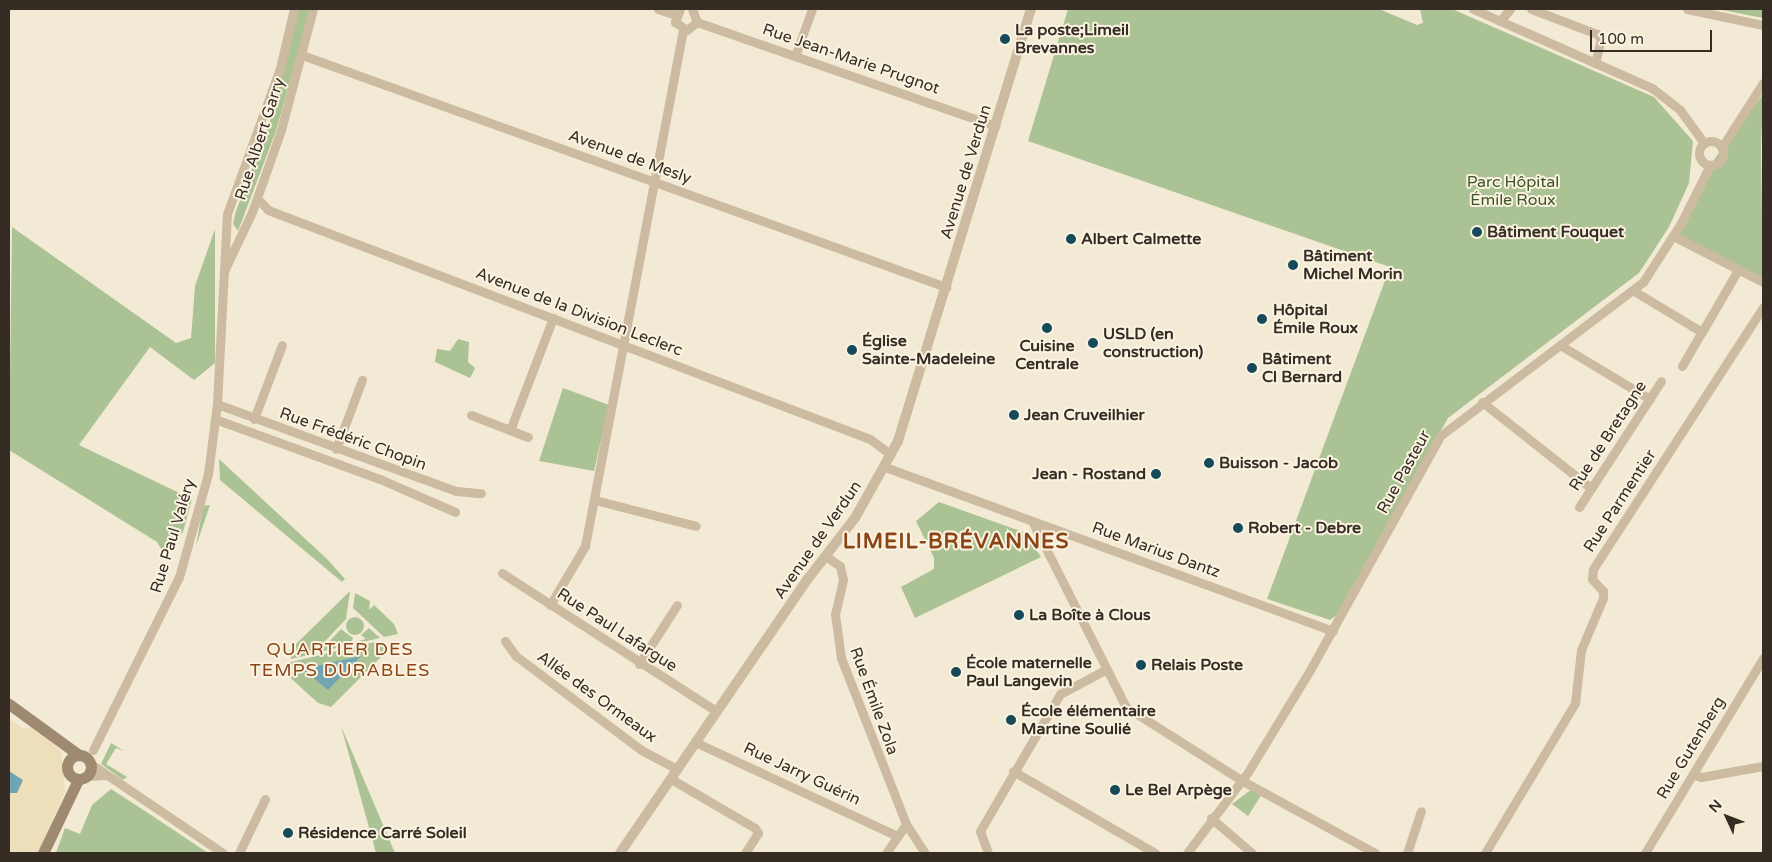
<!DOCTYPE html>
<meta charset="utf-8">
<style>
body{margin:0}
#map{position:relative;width:1772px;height:862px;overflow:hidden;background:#f3ead5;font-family:"Varela Round",sans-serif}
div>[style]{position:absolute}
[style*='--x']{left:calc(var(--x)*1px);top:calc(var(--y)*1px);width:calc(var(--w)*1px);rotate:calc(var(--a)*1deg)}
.green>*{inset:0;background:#abc394}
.round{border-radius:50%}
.plaza>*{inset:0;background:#eddfba}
.water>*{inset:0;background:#71a5b2}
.minor>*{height:9px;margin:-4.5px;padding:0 4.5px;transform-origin:4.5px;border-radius:4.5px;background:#ccbba0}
.minor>.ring{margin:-4.5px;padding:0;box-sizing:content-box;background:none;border:9px solid #ccbba0;border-radius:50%}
.tertiary>*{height:10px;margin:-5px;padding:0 5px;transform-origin:5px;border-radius:5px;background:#ccbba0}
.secondary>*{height:11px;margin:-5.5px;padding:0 5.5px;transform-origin:5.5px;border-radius:5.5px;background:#9f8a71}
.secondary>.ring{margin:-5.5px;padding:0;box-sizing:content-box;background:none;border:11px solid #9f8a71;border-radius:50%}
.dots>*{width:14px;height:14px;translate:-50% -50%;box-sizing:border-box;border:2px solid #fbf3e1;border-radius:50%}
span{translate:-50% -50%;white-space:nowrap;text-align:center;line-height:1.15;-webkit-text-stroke:4px #fbf3e1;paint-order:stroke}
.poi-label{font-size:16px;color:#352c24;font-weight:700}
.left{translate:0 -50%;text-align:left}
.right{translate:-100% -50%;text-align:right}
.street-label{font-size:16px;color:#352c24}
.park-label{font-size:16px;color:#3c5526}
.neighbourhood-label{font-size:18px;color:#8b4516;letter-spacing:1px}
.district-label{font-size:21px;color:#8b4516;font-weight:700;letter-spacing:1px}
.frame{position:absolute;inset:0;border:10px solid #352c24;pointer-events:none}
.north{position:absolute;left:1702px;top:792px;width:50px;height:50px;-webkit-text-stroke:4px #fbf3e1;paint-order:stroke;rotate:313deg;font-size:14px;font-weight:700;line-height:20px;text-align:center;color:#352c24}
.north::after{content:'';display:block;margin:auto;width:18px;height:22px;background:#352c24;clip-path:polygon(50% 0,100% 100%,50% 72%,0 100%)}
.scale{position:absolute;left:1590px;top:30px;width:122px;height:22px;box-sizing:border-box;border:2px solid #352c24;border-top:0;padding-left:6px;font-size:15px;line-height:18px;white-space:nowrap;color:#352c24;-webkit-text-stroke:4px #fbf3e1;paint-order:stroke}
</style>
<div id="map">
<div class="green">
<div style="clip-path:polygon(299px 9px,310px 9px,276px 131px,238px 231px,233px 224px,236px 211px,269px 124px)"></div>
<div style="clip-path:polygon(1068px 9px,1379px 9px,1417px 25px,1423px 23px,1420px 9px,1452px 9px,1654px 97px,1693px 141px,1689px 183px,1669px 227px,1639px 273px,1448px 418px,1338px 614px,1330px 620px,1267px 599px,1390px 267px,1028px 141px)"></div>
<div style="clip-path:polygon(1717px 9px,1763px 9px,1763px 18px)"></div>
<div style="clip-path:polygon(1763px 94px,1761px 148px,1763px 282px,1673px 236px,1710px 165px)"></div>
<div style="clip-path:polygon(12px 227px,176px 343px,191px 338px,195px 286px,215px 229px,215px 363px,194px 380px,150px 347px,79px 445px,192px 499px,183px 532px,163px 552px,157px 542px,9px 450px)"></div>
<div style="clip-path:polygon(458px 339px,469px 342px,468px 362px,475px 368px,470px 378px,435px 362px,437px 349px,450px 351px)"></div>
<div style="clip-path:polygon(563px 388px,609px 405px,594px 471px,539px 461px)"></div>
<div style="clip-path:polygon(219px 459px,327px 559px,345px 579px,342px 582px,220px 480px)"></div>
<div style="clip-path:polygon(939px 502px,1026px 533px,1041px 557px,915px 618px,901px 587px,934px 569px,934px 558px,916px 521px)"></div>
<div style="clip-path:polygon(210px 505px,196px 546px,203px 506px)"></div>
<div style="clip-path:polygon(350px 591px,346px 619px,313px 654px,291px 659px,289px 651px)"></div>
<div style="clip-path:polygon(355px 593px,370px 601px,369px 610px,374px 605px,394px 624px,398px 634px,384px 637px,353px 608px)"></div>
<div class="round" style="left:346px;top:617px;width:18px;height:18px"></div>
<div style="clip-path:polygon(369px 628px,380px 638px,319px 652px,341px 629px,353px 638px,351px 643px,366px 639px,361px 635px)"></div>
<div style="clip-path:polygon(379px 641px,389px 649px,331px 707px,318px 703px,284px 672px,287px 663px)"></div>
<div style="clip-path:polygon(341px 726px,395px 853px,376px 853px)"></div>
<div style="clip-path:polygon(111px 743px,124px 751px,116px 748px,106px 764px,127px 777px,123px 780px,101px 764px)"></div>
<div style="clip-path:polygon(111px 789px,148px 813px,208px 853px,56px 853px,65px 828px,80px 834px,92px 805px)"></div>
<div style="clip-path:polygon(1252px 789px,1262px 794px,1248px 816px,1232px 804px)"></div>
</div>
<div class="plaza">
<div style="clip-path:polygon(9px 719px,24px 729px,34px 726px,61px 751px,65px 792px,38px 853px,9px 853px)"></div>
</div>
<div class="water">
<div style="clip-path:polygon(361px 656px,328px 690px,305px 671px,312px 667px)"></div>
<div style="clip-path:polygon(9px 771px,23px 780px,17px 793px,9px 793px)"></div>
</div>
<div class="minor">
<div style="--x:658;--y:9;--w:18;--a:19"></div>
<div style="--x:680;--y:9;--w:14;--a:111"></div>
<div style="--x:675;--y:22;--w:14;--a:34"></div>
<div style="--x:687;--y:30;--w:13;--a:-39"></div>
<div style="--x:697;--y:22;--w:14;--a:-111"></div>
<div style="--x:1473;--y:9;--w:196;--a:23.8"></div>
<div style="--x:1652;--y:88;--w:36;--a:38"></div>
<div style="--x:1680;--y:110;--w:41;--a:54"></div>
<div style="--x:1531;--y:9;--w:71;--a:20.7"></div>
<div style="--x:1597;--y:34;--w:6;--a:45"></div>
<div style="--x:1601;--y:38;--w:26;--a:103"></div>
<div style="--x:1687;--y:9;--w:78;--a:11.9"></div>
<div style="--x:1500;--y:21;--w:16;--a:-50"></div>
<div style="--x:697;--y:22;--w:316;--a:19.2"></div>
<div style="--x:302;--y:55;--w:685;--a:19.81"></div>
<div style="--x:795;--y:56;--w:50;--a:-70.1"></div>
<div class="ring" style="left:1699px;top:141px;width:15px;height:15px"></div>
<div style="--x:1722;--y:147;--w:76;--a:-57.4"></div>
<div style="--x:257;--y:198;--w:16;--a:47"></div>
<div style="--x:268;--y:210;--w:644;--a:20.83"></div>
<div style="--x:870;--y:439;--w:26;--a:37"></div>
<div style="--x:1673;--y:236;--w:101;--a:27.1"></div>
<div style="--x:224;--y:271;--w:65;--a:-64.6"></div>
<div style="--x:252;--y:212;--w:87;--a:-70.5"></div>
<div style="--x:281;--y:130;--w:125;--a:-75.2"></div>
<div style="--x:1634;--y:291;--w:79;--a:31.1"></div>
<div style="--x:1702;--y:332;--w:72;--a:-59.9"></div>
<div style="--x:1560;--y:345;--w:105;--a:31"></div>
<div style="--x:1682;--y:366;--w:39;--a:-60"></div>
<div style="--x:1482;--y:402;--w:139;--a:38.3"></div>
<div style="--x:217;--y:404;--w:254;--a:20"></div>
<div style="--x:456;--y:491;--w:25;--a:5"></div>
<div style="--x:471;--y:415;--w:61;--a:21.1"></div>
<div style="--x:215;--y:419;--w:176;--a:20"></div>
<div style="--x:380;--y:479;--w:82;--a:23.7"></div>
<div style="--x:254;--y:419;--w:79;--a:-69.3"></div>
<div style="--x:510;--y:430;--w:120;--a:-69"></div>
<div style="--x:336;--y:449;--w:74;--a:-69.4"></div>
<div style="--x:885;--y:467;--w:477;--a:20.1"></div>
<div style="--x:595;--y:500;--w:104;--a:14.4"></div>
<div style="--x:1579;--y:507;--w:150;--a:-56.9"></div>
<div style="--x:1032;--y:521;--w:208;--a:63.2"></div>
<div style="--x:1126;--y:707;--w:136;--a:32.4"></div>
<div style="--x:1241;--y:780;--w:153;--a:28.6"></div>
<div style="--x:827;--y:557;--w:16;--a:35"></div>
<div style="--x:840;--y:566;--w:14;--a:78"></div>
<div style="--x:843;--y:580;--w:35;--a:103"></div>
<div style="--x:835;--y:614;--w:44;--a:82.2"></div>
<div style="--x:841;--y:658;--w:178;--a:68.6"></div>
<div style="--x:906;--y:824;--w:35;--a:57"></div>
<div style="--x:502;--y:573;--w:255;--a:32.8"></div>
<div style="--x:550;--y:605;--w:69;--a:-59.3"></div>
<div style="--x:585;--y:546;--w:525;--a:-79.25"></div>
<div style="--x:505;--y:641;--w:19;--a:54"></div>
<div style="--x:516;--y:656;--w:156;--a:36.9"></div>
<div style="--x:641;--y:750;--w:41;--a:27.8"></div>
<div style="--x:639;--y:664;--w:70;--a:-57.2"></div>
<div style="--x:695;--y:742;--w:221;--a:24.9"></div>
<div style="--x:93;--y:750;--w:193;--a:-63.6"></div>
<div style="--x:179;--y:577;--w:107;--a:-74.3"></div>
<div style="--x:208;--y:474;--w:71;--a:-82.7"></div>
<div style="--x:217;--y:404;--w:190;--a:-87"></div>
<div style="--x:227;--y:214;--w:155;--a:-70"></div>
<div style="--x:280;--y:68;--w:61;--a:-76.7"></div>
<div style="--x:91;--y:764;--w:159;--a:34"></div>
<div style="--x:1013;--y:771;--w:164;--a:30"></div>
<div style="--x:1693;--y:774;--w:9;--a:21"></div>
<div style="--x:1701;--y:777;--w:63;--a:-10.1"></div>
<div style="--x:88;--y:776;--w:18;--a:-3"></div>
<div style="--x:671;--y:779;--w:97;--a:30.3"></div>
<div style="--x:755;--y:828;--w:6;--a:59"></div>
<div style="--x:758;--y:833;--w:24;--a:123"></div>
<div style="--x:1211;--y:818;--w:54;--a:40.5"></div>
<div style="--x:239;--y:853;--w:60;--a:-64.3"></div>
<div style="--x:886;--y:853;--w:35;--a:-55"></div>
<div style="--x:988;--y:853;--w:23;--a:-110"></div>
<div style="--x:980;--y:831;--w:159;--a:-59.7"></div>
<div style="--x:1060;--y:694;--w:51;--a:-28.1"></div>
<div style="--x:1187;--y:853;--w:101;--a:-53"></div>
<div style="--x:1248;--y:772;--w:119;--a:-58.7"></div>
<div style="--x:1310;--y:670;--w:268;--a:-60.9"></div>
<div style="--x:1440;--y:436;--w:255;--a:-37.2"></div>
<div style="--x:1643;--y:282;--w:70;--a:-57.2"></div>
<div style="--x:1681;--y:223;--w:65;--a:-63.4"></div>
<div style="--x:1407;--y:853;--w:44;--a:-71.6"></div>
<div style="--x:1485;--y:853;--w:175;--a:-59"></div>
<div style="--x:1575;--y:703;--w:53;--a:-83.5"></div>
<div style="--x:1581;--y:650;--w:56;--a:-67.1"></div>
<div style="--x:1603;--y:598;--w:7;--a:-90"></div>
<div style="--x:1603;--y:591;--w:16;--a:-133"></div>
<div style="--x:1592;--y:579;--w:10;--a:-84"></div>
<div style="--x:1593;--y:569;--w:312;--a:-57"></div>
<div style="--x:1645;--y:853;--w:228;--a:-58.8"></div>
</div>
<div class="tertiary">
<div style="--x:620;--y:853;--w:331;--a:-55.6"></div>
<div style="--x:807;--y:580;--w:78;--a:-52.3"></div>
<div style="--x:855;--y:518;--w:88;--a:-60.8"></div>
<div style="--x:898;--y:441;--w:452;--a:-72.9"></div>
</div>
<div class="secondary">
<div style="--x:9;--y:704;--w:87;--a:36.1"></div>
<div class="ring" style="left:67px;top:755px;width:13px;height:13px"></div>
<div style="--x:43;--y:853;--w:81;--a:-64.4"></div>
</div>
<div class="dots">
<div style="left:1005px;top:39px;background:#164a59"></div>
<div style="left:1477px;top:232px;background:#164a59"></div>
<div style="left:1071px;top:239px;background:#164a59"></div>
<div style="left:1293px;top:265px;background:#164a59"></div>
<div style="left:1262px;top:319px;background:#164a59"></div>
<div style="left:1047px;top:328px;background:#164a59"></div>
<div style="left:1093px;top:343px;background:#164a59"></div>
<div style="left:852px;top:350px;background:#164a59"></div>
<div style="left:1252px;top:368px;background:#164a59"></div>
<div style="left:1014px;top:415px;background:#164a59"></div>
<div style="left:1209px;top:463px;background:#164a59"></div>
<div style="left:1156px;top:474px;background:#164a59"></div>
<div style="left:1238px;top:528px;background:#164a59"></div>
<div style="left:1019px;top:615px;background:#164a59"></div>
<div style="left:1141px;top:665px;background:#164a59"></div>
<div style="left:956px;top:672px;background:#164a59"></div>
<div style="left:1011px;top:720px;background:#164a59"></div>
<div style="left:1115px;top:790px;background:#164a59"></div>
<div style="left:288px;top:833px;background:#164a59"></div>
</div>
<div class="poi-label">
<span class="left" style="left:1015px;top:39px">La poste;Limeil<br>Brevannes</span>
<span class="left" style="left:1487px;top:232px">Bâtiment Fouquet</span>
<span class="left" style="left:1081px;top:239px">Albert Calmette</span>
<span class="left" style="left:1303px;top:265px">Bâtiment<br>Michel Morin</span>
<span class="left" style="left:1273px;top:319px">Hôpital<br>Émile Roux</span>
<span class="left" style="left:1103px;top:343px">USLD (en<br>construction)</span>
<span class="left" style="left:862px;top:350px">Église<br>Sainte-Madeleine</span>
<span style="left:1047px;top:355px">Cuisine<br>Centrale</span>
<span class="left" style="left:1262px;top:368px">Bâtiment<br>Cl Bernard</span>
<span class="left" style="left:1024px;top:415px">Jean Cruveilhier</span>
<span class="left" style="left:1219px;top:463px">Buisson - Jacob</span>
<span class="right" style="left:1146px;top:474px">Jean - Rostand</span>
<span class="left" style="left:1248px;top:528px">Robert - Debre</span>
<span class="left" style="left:1029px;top:615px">La Boîte à Clous</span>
<span class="left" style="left:966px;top:672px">École maternelle<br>Paul Langevin</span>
<span class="left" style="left:1151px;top:665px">Relais Poste</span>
<span class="left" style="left:1021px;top:720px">École élémentaire<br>Martine Soulié</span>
<span class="left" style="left:1125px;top:790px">Le Bel Arpège</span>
<span class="left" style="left:298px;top:833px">Résidence Carré Soleil</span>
</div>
<div class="street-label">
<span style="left:851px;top:59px;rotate:19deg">Rue Jean-Marie Prugnot</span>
<span style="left:260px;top:139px;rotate:-72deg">Rue Albert Garry</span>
<span style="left:630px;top:157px;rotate:20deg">Avenue de Mesly</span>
<span style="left:966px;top:172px;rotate:-73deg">Avenue de Verdun</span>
<span style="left:579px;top:312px;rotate:21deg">Avenue de la Division Leclerc</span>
<span style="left:1608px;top:436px;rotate:-57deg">Rue de Bretagne</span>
<span style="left:353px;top:439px;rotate:20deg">Rue Frédéric Chopin</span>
<span style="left:1404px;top:472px;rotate:-61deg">Rue Pasteur</span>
<span style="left:1620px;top:501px;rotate:-57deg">Rue Parmentier</span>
<span style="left:173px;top:536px;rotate:-73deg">Rue Paul Valéry</span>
<span style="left:818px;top:540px;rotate:-55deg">Avenue de Verdun</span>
<span style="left:1156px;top:550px;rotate:20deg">Rue Marius Dantz</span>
<span style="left:617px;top:630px;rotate:33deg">Rue Paul Lafargue</span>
<span style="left:597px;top:697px;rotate:36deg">Allée des Ormeaux</span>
<span style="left:874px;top:701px;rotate:70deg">Rue Émile Zola</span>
<span style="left:1691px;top:748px;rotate:-59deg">Rue Gutenberg</span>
<span style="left:802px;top:774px;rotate:25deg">Rue Jarry Guérin</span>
</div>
<div class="park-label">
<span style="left:1513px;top:191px">Parc Hôpital<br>Émile Roux</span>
</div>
<div class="neighbourhood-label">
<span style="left:340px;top:660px">QUARTIER DES<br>TEMPS DURABLES</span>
</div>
<div class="district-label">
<span style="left:956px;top:542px">LIMEIL-BRÉVANNES</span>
</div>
<div class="frame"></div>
<div class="north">N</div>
<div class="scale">100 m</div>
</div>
